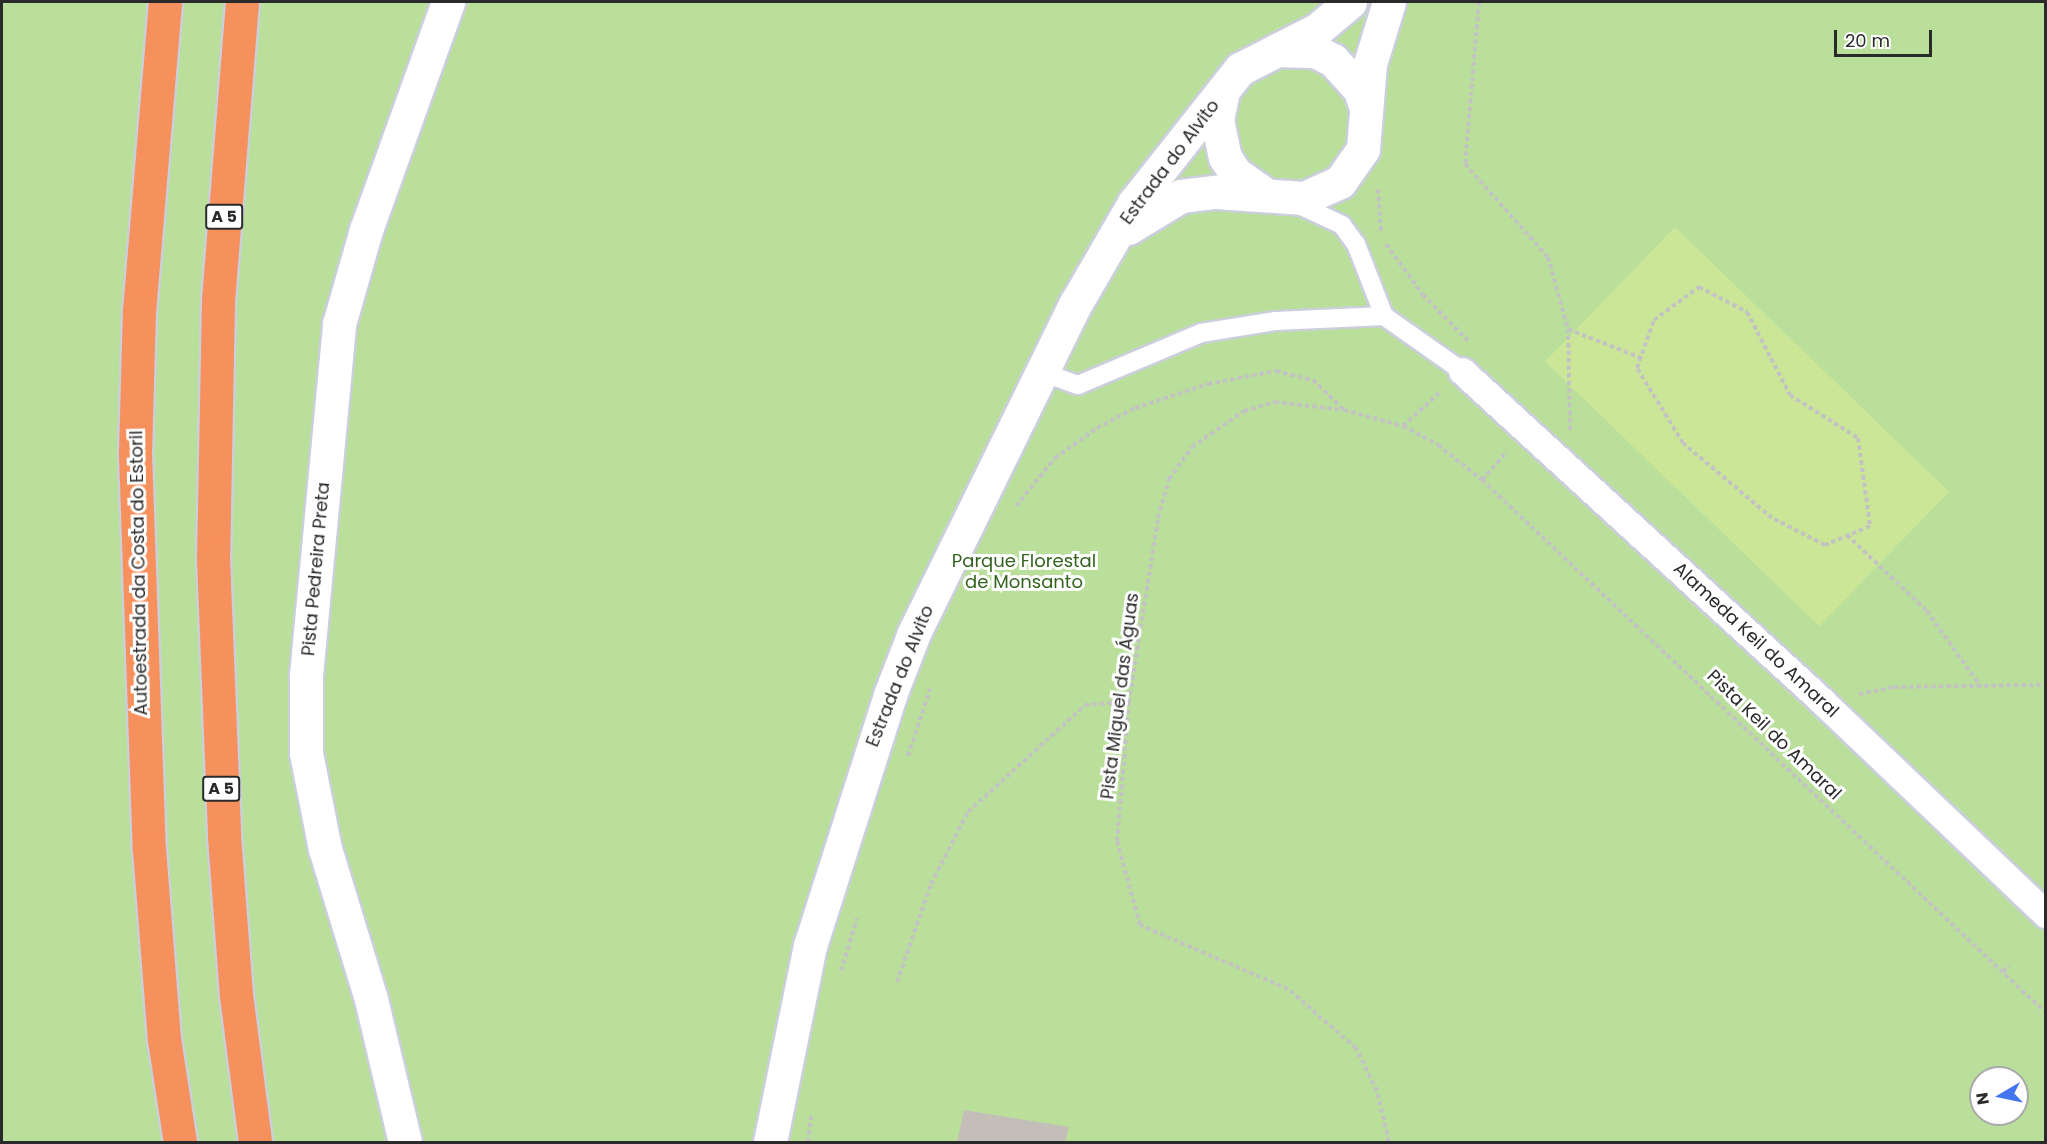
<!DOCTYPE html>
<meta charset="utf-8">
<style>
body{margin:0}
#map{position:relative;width:2047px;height:1144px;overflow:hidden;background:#ebe3dc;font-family:Poppins,sans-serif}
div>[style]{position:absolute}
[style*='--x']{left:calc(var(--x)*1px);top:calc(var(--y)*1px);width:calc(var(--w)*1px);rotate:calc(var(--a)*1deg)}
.green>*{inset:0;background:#b9df9b}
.pitch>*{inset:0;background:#cce698;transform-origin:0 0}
.building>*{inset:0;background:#c4beb8}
.path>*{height:4px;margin-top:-2px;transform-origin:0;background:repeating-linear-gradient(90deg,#c3c3c3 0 4.5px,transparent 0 7.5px)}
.roads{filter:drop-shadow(2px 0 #cbcfdb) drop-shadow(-2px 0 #cbcfdb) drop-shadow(0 2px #cbcfdb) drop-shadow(0 -2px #cbcfdb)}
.service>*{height:18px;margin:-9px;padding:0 9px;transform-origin:9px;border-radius:9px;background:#fff}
.pedestrian>*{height:27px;margin:-13.5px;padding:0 13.5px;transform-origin:13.5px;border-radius:13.5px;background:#fff}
.minor>*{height:33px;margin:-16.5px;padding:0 16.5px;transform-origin:16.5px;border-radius:16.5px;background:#fff}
.tertiary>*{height:33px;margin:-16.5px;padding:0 16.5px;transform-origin:16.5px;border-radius:16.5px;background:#fff}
.motorway>*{height:33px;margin:-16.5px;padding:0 16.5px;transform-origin:16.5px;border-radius:16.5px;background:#f6905d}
span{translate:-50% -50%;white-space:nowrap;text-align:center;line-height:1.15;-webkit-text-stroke:6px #fff;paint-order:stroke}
.shield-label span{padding:2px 4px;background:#fff;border:2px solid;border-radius:4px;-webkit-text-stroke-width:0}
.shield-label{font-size:16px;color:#2a2a2a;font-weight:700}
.street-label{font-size:18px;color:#2a2a2a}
.park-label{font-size:18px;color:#33631e}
.frame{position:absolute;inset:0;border:3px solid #2a2a2a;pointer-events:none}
.north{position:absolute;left:1969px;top:1066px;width:60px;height:60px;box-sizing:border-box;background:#fff;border:2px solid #aaa;border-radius:50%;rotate:261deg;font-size:16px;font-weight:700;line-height:24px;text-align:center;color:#2a2a2a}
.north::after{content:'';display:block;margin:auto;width:21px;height:27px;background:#4475f0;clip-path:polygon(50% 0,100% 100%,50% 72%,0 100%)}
.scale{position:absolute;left:1834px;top:30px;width:98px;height:27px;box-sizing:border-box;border:3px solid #2a2a2a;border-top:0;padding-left:8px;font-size:18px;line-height:21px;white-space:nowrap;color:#2a2a2a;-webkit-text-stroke:4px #fff;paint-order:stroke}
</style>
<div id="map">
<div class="green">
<div style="clip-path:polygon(evenodd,2px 2px,2045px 2px,2045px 1142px,2px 1142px,2px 2px,1981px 1078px,2017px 1078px,2017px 1114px,1981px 1114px,1981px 1078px)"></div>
</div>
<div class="pitch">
<div style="left:1675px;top:227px;width:381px;height:187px;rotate:44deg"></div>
</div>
<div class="building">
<div style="clip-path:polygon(964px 1110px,1069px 1127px,1065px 1142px,957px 1142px)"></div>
</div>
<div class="path">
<div style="--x:1479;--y:2;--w:163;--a:94.9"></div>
<div style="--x:1465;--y:164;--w:125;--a:48.3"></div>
<div style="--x:1548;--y:257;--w:75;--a:74.5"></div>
<div style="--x:1378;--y:189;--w:43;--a:86"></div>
<div style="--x:1386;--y:244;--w:63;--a:54"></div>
<div style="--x:1423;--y:295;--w:64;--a:45.6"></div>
<div style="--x:1699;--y:287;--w:54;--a:27.5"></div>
<div style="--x:1747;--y:312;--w:93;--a:62.6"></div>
<div style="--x:1790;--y:395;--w:80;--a:32.3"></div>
<div style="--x:1858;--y:438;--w:89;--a:82.2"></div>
<div style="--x:1870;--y:526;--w:49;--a:157.1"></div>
<div style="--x:1825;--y:545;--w:59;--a:-153"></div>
<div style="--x:1772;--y:518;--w:116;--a:-139.9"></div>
<div style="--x:1683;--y:443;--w:88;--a:-121.5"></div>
<div style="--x:1637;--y:368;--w:51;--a:-70.5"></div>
<div style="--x:1654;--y:320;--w:56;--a:-36.3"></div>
<div style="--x:1403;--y:426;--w:50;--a:-42.6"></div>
<div style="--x:1570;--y:430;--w:101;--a:-91.1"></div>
<div style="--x:1568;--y:329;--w:79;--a:21.7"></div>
<div style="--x:1482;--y:480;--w:38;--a:-49"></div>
<div style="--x:1016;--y:506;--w:62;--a:-50.9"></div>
<div style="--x:1055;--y:458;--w:52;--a:-35.5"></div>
<div style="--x:1097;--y:428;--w:43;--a:-27.8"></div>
<div style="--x:1135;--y:408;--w:77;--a:-18.2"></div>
<div style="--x:1208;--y:384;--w:69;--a:-10.8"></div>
<div style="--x:1276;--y:371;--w:38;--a:14"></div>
<div style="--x:1313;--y:380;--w:42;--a:44"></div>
<div style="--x:1847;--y:535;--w:110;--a:43.5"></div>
<div style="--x:1927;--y:611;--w:93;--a:54.6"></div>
<div style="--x:1859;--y:694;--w:36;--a:-11"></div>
<div style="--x:1894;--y:687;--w:152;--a:-0.8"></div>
<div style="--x:908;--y:756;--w:71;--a:-71.8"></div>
<div style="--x:841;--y:971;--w:55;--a:-73.2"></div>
<div style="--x:2003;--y:972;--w:9;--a:-49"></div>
<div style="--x:897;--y:982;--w:104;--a:-70.9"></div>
<div style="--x:931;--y:884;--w:81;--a:-62.8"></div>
<div style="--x:968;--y:812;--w:159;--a:-42.4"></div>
<div style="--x:1085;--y:705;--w:44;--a:-3.9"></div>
<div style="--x:808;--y:1142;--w:26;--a:-83"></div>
<div style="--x:1389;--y:1142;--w:52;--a:-103.2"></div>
<div style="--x:1377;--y:1091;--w:48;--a:-116"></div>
<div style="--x:1356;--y:1048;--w:90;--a:-139.1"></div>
<div style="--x:1288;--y:989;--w:161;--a:-156.6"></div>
<div style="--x:1140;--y:925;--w:87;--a:-105.3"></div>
<div style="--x:1117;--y:841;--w:140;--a:-85.1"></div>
<div style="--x:1129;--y:702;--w:186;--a:-81"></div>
<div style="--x:1158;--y:518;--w:41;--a:-74.2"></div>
<div style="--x:1169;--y:479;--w:39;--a:-54"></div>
<div style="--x:1192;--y:447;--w:63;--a:-34.7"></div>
<div style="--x:1244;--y:411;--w:32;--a:-16"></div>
<div style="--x:1275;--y:402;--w:69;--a:6.6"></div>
<div style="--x:1344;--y:410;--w:61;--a:15.2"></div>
<div style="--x:1403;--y:426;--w:40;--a:28"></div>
<div style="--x:1438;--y:445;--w:56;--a:38.5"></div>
<div style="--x:1482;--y:480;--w:776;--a:43.38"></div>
</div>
<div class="roads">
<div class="service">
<div style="--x:1293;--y:202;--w:54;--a:25.1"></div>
<div style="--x:1342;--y:225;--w:24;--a:54"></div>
<div style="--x:1356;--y:244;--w:77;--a:68.7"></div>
<div style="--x:1384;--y:316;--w:95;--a:35.2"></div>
<div style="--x:1042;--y:372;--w:38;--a:20"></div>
<div style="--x:1078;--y:385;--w:134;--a:-22.9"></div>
<div style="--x:1201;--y:333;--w:76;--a:-9.1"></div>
<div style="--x:1276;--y:321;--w:108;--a:-2.7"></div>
</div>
<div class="pedestrian">
<div style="--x:1462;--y:371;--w:490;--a:42.5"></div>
<div style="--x:1823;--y:702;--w:308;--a:43.6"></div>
</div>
<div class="minor">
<div style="--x:405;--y:1142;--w:147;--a:-103.4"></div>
<div style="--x:371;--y:999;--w:157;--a:-107"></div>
<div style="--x:325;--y:849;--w:98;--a:-101.2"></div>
<div style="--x:306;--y:753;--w:78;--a:-90"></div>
<div style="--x:306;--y:675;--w:353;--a:-84.6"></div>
<div style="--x:339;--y:324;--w:98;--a:-74"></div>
<div style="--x:366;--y:230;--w:242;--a:-70.2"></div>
</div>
<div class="tertiary">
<div style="--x:1277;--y:50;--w:38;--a:2"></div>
<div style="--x:1315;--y:51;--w:20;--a:27"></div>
<div style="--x:1333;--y:60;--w:40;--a:48"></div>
<div style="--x:1360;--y:90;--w:20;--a:72"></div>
<div style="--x:1222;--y:96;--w:25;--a:102"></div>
<div style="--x:1217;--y:120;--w:38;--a:78"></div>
<div style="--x:1225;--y:157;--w:19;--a:58"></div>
<div style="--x:1235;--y:173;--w:37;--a:35"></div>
<div style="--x:1128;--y:228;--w:62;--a:-31.1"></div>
<div style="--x:1181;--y:196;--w:35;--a:-7"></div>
<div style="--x:1216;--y:192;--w:88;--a:3.9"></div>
<div style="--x:1304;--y:198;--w:39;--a:-24"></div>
<div style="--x:1340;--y:182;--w:40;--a:-55.1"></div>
<div style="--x:1363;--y:149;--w:85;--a:-85.3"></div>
<div style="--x:1370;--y:64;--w:65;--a:-73"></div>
<div style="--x:770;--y:1142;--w:200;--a:-78.5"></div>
<div style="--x:810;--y:946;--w:263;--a:-72.3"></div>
<div style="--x:890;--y:695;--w:66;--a:-68.8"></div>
<div style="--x:914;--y:633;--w:368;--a:-63.9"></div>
<div style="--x:1076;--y:303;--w:116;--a:-59.9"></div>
<div style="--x:1134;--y:203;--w:171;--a:-51.7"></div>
<div style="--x:1240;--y:69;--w:88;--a:-27.1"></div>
<div style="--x:1318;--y:29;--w:42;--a:-40.2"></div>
</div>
<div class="motorway">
<div style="--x:165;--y:2;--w:309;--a:94.8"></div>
<div style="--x:139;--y:310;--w:144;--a:91.6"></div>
<div style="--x:135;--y:454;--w:395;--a:88"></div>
<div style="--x:149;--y:849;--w:191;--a:85.5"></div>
<div style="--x:164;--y:1039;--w:104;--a:81.2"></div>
<div style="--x:242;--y:2;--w:301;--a:94.6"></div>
<div style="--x:218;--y:302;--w:256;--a:91.1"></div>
<div style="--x:213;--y:558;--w:278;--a:87.7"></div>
<div style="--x:224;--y:836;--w:159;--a:85.7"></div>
<div style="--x:236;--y:995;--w:148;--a:82.6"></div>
</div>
</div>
<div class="shield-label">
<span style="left:224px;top:217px">A 5</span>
<span style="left:221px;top:789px">A 5</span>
</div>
<div class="street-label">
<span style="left:1170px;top:162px;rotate:-53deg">Estrada do Alvito</span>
<span style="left:316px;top:569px;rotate:-85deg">Pista Pedreira Preta</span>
<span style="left:139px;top:573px;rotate:-91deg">Autoestrada da Costa do Estoril</span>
<span style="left:1756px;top:640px;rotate:43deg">Alameda Keil do Amaral</span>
<span style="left:900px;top:676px;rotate:-68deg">Estrada do Alvito</span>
<span style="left:1120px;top:696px;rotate:-83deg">Pista Miguel das Águas</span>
<span style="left:1774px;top:735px;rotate:44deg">Pista Keil do Amaral</span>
</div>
<div class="park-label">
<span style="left:1024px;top:572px">Parque Florestal<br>de Monsanto</span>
</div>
<div class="frame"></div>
<div class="north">N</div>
<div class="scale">20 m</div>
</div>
